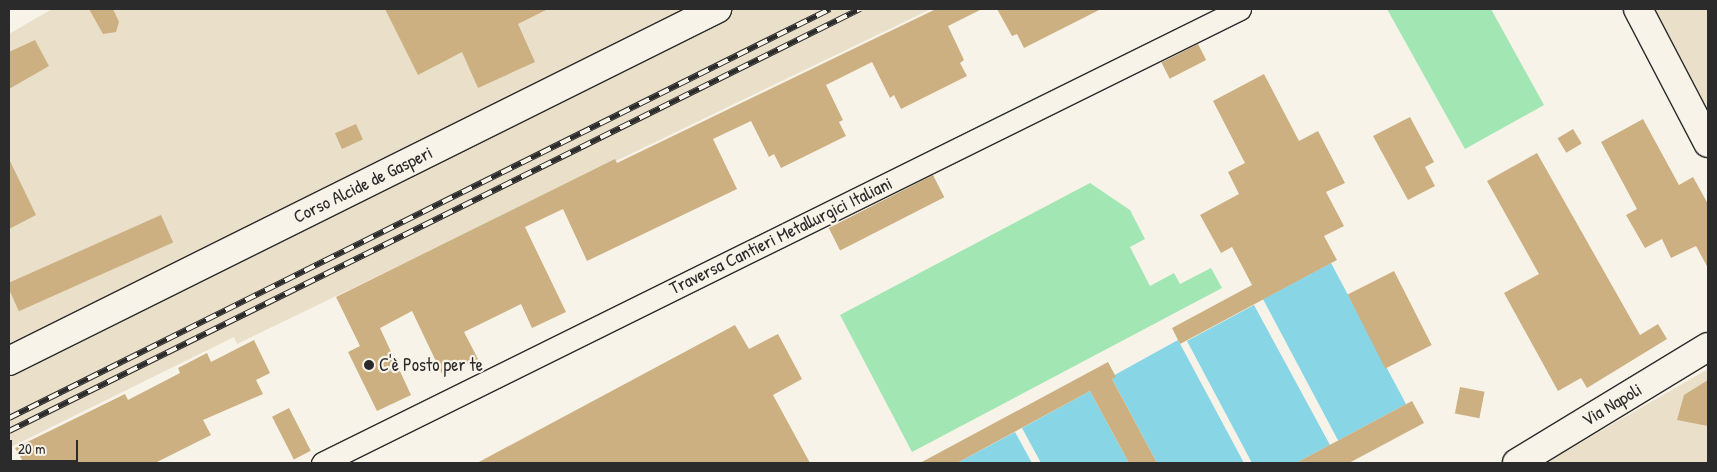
<!DOCTYPE html>
<meta charset="utf-8">
<style>
body{margin:0}
#map{position:relative;width:1717px;height:472px;overflow:hidden;background:#f7f3e8;font-family:"Patrick Hand",sans-serif}
div>[style]{position:absolute}
[style*='--x']{left:calc(var(--x)*1px);top:calc(var(--y)*1px);width:calc(var(--w)*1px);rotate:calc(var(--a)*1deg)}
.built>*{inset:0;background:#eadfc9}
.green>*{inset:0;background:#a2e7b3}
.water>*{inset:0;background:#87d5e5;transform-origin:0 0}
.building>*{inset:0;background:#cdb082;transform-origin:0 0}
.roads{filter:drop-shadow(1px 0 #2b2b2b) drop-shadow(-1px 0 #2b2b2b) drop-shadow(0 1px #2b2b2b) drop-shadow(0 -1px #2b2b2b)}
.street>*{height:21px;margin:-10.5px;padding:0 10.5px;transform-origin:10.5px;border-radius:10.5px;background:#f7f3e8}
.secondary>*{height:28px;margin:-14px;padding:0 14px;transform-origin:14px;border-radius:14px;background:#f7f3e8}
.rail>*{height:5.5px;margin-top:-2.75px;transform-origin:0;background:repeating-linear-gradient(90deg,#f7f3e8 0 11px,#2b2b2b 0 22px);box-sizing:border-box;border-block:1px solid #2b2b2b}
.dots>*{width:14px;height:14px;translate:-50% -50%;box-sizing:border-box;border:2px solid #f7f3e8;border-radius:50%}
span{translate:-50% -50%;white-space:nowrap;text-align:center;line-height:1.15;-webkit-text-stroke:4.5px #f7f3e8;paint-order:stroke}
.street-label{font-size:18px;color:#2b2b2b}
.poi-label{font-size:18px;color:#2b2b2b}
.left{translate:0 -50%;text-align:left}
.frame{position:absolute;inset:0;border:10px solid #2b2b2b;pointer-events:none}
.scale{position:absolute;left:10px;top:440px;width:68px;height:22px;box-sizing:border-box;border:2px solid #2b2b2b;border-top:0;padding-left:6px;font-size:15px;line-height:18px;white-space:nowrap;color:#2b2b2b;-webkit-text-stroke:4px #f7f3e8;paint-order:stroke}
</style>
<div id="map">
<div class="built">
<div style="clip-path:polygon(52px 9px,931px 9px,237px 344px,234px 337px,9px 448px,9px 34px)"></div>
<div style="clip-path:polygon(1655px 9px,1708px 9px,1708px 109px)"></div>
<div style="clip-path:polygon(1708px 369px,1708px 463px,1545px 463px)"></div>
</div>
<div class="green">
<div style="clip-path:polygon(1387px 9px,1491px 9px,1544px 105px,1465px 149px)"></div>
<div style="clip-path:polygon(1090px 183px,1130px 210px,1145px 239px,1130px 247px,1150px 286px,1174px 273px,1180px 284px,1211px 268px,1222px 288px,912px 452px,840px 315px)"></div>
</div>
<div class="water">
<div style="left:1331px;top:263px;width:160px;height:77px;rotate:62deg"></div>
<div style="clip-path:polygon(1254px 305px,1330px 445px,1296px 463px,1252px 463px,1187px 341px)"></div>
<div style="clip-path:polygon(1178px 340px,1244px 463px,1157px 463px,1111px 377px)"></div>
<div style="clip-path:polygon(1090px 391px,1129px 463px,1041px 463px,1022px 428px)"></div>
<div style="clip-path:polygon(1015px 432px,1032px 463px,957px 463px)"></div>
</div>
<div class="building">
<div style="clip-path:polygon(89px 9px,113px 9px,119px 22px,116px 32px,103px 34px)"></div>
<div style="clip-path:polygon(385px 9px,548px 9px,518px 24px,535px 62px,478px 88px,462px 52px,418px 75px)"></div>
<div style="clip-path:polygon(936px 9px,982px 9px,948px 26px,964px 60px,960px 63px,967px 76px,901px 109px,894px 95px,890px 98px,872px 62px,826px 85px,843px 120px,839px 122px,846px 136px,781px 168px,774px 154px,769px 157px,751px 121px,713px 139px,737px 189px,587px 261px,563px 209px,525px 227px,566px 312px,532px 328px,521px 304px,464px 332px,478px 359px,443px 376px,412px 311px,380px 328px,411px 395px,377px 411px,348px 352px,360px 346px,336px 297px,615px 159px,617px 163px)"></div>
<div style="clip-path:polygon(997px 9px,1101px 9px,1024px 48px,1017px 34px,1012px 36px)"></div>
<div style="clip-path:polygon(35px 40px,49px 66px,9px 89px,9px 52px)"></div>
<div style="left:1198px;top:44px;width:18px;height:41px;rotate:63deg"></div>
<div style="clip-path:polygon(1264px 74px,1299px 141px,1318px 131px,1345px 183px,1326px 192px,1344px 226px,1324px 236px,1337px 260px,1180px 344px,1172px 328px,1252px 285px,1232px 247px,1221px 253px,1200px 215px,1239px 194px,1228px 172px,1245px 163px,1213px 101px)"></div>
<div style="clip-path:polygon(1410px 117px,1434px 162px,1425px 167px,1435px 186px,1408px 200px,1373px 136px)"></div>
<div style="clip-path:polygon(1643px 119px,1679px 185px,1693px 177px,1708px 204px,1708px 268px,1696px 246px,1671px 258px,1662px 239px,1645px 248px,1626px 215px,1637px 209px,1601px 142px)"></div>
<div style="left:356px;top:124px;width:17px;height:23px;rotate:66deg"></div>
<div style="left:1573px;top:129px;width:17px;height:18px;rotate:59deg"></div>
<div style="clip-path:polygon(1537px 153px,1640px 335px,1658px 324px,1667px 339px,1587px 388px,1581px 378px,1558px 391px,1504px 293px,1539px 274px,1487px 181px)"></div>
<div style="clip-path:polygon(9px 159px,36px 215px,9px 229px)"></div>
<div style="left:933px;top:175px;width:25px;height:117px;rotate:63deg"></div>
<div style="left:161px;top:215px;width:30px;height:169px;rotate:66deg"></div>
<div style="left:1394px;top:271px;width:83px;height:52px;rotate:63deg"></div>
<div style="clip-path:polygon(735px 325px,749px 349px,778px 334px,802px 379px,773px 395px,810px 463px,477px 463px)"></div>
<div style="clip-path:polygon(254px 340px,270px 373px,256px 380px,263px 394px,203px 420px,211px 435px,155px 463px,24px 463px,15px 448px,125px 394px,128px 400px,180px 373px,178px 368px,207px 353px,211px 362px)"></div>
<div style="clip-path:polygon(1108px 362px,1116px 377px,1112px 379px,1157px 463px,1129px 463px,1090px 391px,957px 463px,920px 463px)"></div>
<div style="clip-path:polygon(1708px 380px,1708px 426px,1677px 420px,1684px 395px)"></div>
<div style="left:1460px;top:387px;width:25px;height:27px;rotate:11deg"></div>
<div style="clip-path:polygon(1412px 401px,1424px 423px,1349px 463px,1296px 463px)"></div>
<div style="left:289px;top:408px;width:48px;height:19px;rotate:63deg"></div>
</div>
<div class="roads">
<div class="street">
<div style="--x:322;--y:463;--w:1024;--a:-26.31"></div>
</div>
<div class="secondary">
<div style="--x:1638;--y:9;--w:151;--a:62.4"></div>
<div style="--x:9;--y:361;--w:791;--a:-26.44"></div>
<div style="--x:1517;--y:463;--w:223;--a:-31.3"></div>
</div>
</div>
<div class="rail">
<div style="--x:9;--y:418;--w:917;--a:-26.48"></div>
<div style="--x:9;--y:431;--w:950;--a:-26.38"></div>
</div>
<div class="dots">
<div style="left:369px;top:365px;background:#2b2b2b"></div>
</div>
<div class="street-label">
<span style="left:363px;top:185px;rotate:-26deg">Corso Alcide de Gasperi</span>
<span style="left:781px;top:236px;rotate:-26deg">Traversa Cantieri Metallurgici Italiani</span>
<span style="left:1612px;top:405px;rotate:-31deg">Via Napoli</span>
</div>
<div class="poi-label">
<span class="left" style="left:379px;top:365px">C'è Posto per te</span>
</div>
<div class="frame"></div>
<div class="scale">20 m</div>
</div>
